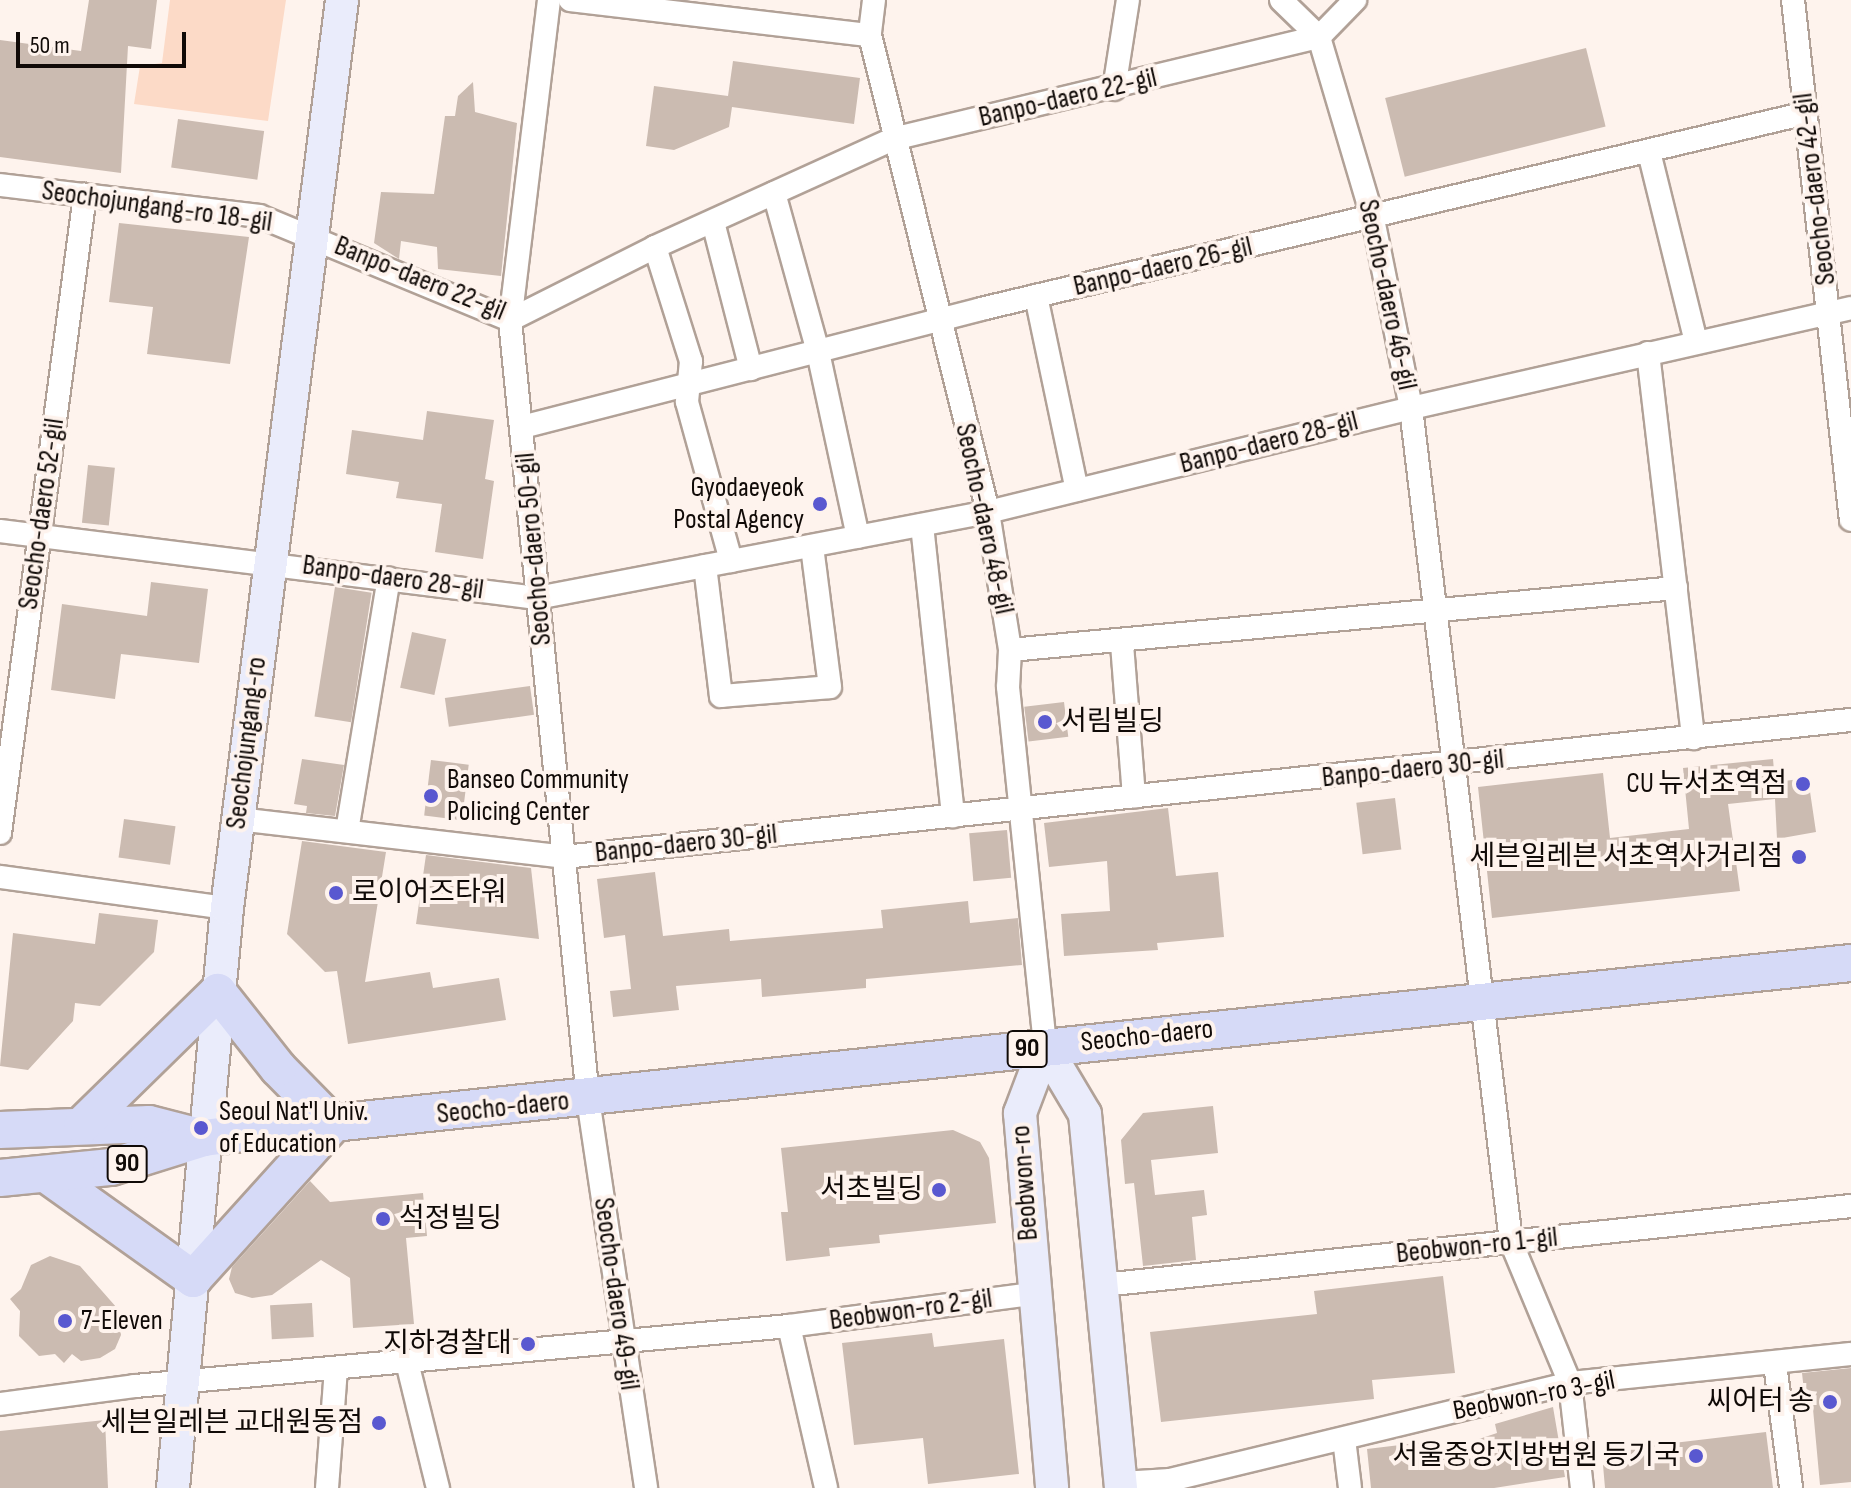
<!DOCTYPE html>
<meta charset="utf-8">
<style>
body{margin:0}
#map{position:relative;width:1851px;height:1488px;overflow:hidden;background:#fef3ed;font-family:"Sofia Sans Condensed","Noto Sans KR",sans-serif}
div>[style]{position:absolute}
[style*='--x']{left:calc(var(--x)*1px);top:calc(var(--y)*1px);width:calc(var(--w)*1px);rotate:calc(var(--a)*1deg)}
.green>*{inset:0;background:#fcdac7}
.building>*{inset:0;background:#cbbbb1;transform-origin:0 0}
.roads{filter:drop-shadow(2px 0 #b1a197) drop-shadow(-2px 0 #b1a197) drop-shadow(0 2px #b1a197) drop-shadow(0 -2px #b1a197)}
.street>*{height:22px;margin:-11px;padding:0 11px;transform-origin:11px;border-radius:11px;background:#fff}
.secondary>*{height:32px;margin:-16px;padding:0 16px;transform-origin:16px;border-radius:16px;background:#eaecfb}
.primary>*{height:36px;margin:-18px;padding:0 18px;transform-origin:18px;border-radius:18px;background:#d6daf7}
.dots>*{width:22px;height:22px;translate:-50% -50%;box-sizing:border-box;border:4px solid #fef3ed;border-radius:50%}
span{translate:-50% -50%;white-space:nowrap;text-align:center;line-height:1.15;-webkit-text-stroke:8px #fef3ed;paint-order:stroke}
.shield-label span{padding:2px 6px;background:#fef3ed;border:2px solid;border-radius:6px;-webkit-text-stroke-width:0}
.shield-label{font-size:26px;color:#100a07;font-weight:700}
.street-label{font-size:28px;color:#100a07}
.poi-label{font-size:28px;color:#100a07}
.right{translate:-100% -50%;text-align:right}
.left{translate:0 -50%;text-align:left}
.scale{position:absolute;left:16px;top:32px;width:170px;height:36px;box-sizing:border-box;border:4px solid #100a07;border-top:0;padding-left:10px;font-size:24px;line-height:28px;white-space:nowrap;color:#100a07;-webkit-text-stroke:6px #fef3ed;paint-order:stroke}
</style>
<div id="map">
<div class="green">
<div style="clip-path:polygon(170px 0,286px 0,268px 121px,134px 104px,140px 66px,162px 63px)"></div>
</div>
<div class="building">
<div style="clip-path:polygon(89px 0,157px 0,151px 49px,128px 46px,121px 173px,0 157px,0 40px,81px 51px)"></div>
<div style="left:1586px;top:48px;width:81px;height:207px;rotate:76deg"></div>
<div style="clip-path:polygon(733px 61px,860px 78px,854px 124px,732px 107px,729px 127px,674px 150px,646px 146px,654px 86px,728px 96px)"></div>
<div style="clip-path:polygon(473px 82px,475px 112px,517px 123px,501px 276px,438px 269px,437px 247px,401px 241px,399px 259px,374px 243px,381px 192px,434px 194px,445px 116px,455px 116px,458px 96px)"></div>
<div style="left:178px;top:119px;width:87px;height:49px;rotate:8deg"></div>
<div style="clip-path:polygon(119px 223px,249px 237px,230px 364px,147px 354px,153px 307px,109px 302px)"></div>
<div style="clip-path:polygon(427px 411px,494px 420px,485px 479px,494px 481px,483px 559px,435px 552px,442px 504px,396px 498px,399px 482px,346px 474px,352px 430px,423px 440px)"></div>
<div style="left:88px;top:465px;width:27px;height:58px;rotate:6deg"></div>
<div style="clip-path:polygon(151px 582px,208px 589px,199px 663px,121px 654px,115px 699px,51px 690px,62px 604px,147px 616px)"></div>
<div style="left:335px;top:587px;width:37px;height:131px;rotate:9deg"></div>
<div style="left:412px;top:632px;width:35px;height:57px;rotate:12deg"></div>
<div style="left:530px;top:686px;width:29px;height:86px;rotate:82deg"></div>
<div style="left:1064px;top:702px;width:35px;height:40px;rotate:83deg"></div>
<div style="clip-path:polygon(302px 759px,344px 765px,335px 816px,306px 813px,307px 806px,294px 804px)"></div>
<div style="clip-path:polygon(1773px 759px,1775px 782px,1808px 778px,1816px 832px,1777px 839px,1775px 799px,1728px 804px,1740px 891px,1492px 918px,1478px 787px,1603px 773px,1610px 838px,1689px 829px,1683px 768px)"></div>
<div style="left:431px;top:760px;width:38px;height:56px;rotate:7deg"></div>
<div style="left:1395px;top:798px;width:52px;height:39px;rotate:83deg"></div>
<div style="clip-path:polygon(1168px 808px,1176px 876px,1218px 872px,1224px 937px,1157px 943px,1158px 950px,1064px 956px,1061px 914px,1110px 911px,1107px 861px,1049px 867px,1044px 823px)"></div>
<div style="left:124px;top:819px;width:52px;height:39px;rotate:8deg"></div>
<div style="left:1007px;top:830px;width:48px;height:38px;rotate:85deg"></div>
<div style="clip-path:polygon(302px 841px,386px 852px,365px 982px,430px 972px,433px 988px,499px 978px,506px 1020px,348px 1044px,337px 971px,325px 972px,287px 934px)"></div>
<div style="clip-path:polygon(426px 855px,531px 868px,539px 939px,416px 924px)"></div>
<div style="clip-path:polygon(655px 872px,663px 936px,729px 929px,730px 941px,883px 928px,881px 910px,968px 901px,970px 923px,1018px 918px,1022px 965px,866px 979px,866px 988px,762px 997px,761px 979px,676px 986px,679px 1010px,613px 1017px,610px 991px,631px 989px,625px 935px,604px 938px,597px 879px)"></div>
<div style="clip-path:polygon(99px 913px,158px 920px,154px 952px,100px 1006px,75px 1003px,73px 1021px,28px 1070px,0 1066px,13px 933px,95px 944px)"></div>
<div style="clip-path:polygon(1213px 1106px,1218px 1153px,1151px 1160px,1155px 1195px,1204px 1190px,1207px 1215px,1192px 1217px,1196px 1260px,1143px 1266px,1134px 1183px,1125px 1184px,1121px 1140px,1143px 1113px)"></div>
<div style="clip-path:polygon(953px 1130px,980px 1142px,989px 1158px,996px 1223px,879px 1235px,880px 1243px,829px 1248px,830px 1256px,786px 1261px,781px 1212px,788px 1212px,781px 1148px)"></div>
<div style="clip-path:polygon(310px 1181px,330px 1202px,423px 1193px,427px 1236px,406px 1238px,414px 1324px,353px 1328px,350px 1278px,321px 1260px,272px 1295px,252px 1298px,235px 1293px,229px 1279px,232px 1267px)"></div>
<div style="clip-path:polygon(50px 1256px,80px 1266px,117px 1308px,121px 1335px,115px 1349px,100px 1358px,81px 1361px,72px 1354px,64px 1363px,55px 1354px,39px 1356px,19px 1336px,20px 1311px,10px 1299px,21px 1289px,31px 1265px)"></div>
<div style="clip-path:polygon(1443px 1276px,1455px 1373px,1372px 1380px,1374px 1399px,1161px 1422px,1150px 1332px,1317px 1314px,1314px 1291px)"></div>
<div style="left:312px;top:1303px;width:34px;height:42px;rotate:87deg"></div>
<div style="clip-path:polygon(932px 1333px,934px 1347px,1004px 1339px,1019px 1474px,928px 1484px,923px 1438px,854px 1445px,842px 1343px)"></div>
<div style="clip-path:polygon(1851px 1368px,1851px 1482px,1820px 1485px,1813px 1409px,1806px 1409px,1802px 1373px)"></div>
<div style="clip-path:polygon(1553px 1407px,1565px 1477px,1494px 1488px,1371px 1488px,1367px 1449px,1425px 1442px,1426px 1451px,1452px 1448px,1497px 1433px,1495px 1424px)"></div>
<div style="clip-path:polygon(105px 1420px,108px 1488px,0 1488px,0 1431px)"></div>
<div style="clip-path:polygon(1766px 1432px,1773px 1488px,1605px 1488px,1603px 1465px,1625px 1462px,1623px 1449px)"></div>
</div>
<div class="roads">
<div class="street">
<div style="--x:549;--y:0;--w:322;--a:96.9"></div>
<div style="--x:510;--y:320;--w:783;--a:84.28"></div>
<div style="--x:588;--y:1099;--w:393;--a:81.5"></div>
<div style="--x:570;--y:0;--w:302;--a:6.7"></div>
<div style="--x:874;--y:0;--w:35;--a:97"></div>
<div style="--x:870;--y:35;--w:491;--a:76.1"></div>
<div style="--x:988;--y:512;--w:140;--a:80.9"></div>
<div style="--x:1010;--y:650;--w:37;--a:93"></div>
<div style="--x:1008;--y:687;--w:362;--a:84.1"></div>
<div style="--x:1281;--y:0;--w:53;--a:44.2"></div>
<div style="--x:1319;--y:37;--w:190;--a:73.5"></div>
<div style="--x:1373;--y:219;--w:193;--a:78.6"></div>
<div style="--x:1411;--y:408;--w:840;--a:83.16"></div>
<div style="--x:1511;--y:1242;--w:153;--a:67.3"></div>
<div style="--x:1570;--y:1383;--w:106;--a:83.5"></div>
<div style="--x:1793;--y:0;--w:523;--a:83.64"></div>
<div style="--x:1114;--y:89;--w:90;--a:-81.1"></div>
<div style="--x:1649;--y:152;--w:196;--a:76.1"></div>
<div style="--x:0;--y:185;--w:261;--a:6.8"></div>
<div style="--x:259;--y:216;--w:272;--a:22.5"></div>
<div style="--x:510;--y:320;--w:162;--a:-26.7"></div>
<div style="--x:655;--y:247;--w:261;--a:-24.4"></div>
<div style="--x:893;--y:139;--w:438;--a:-13.5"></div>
<div style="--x:1319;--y:37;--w:52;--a:-45.8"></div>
<div style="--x:774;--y:193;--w:165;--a:74.5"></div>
<div style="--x:818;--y:352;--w:189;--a:77.8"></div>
<div style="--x:713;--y:222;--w:152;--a:75.5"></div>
<div style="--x:655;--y:247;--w:120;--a:72.5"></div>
<div style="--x:691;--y:361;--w:41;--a:95.6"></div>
<div style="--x:687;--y:402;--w:165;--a:74.5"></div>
<div style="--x:1036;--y:296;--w:198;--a:78.1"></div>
<div style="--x:1648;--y:353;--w:388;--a:83.3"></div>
<div style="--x:522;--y:427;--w:474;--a:-14.4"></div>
<div style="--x:981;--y:309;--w:848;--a:-13.36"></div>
<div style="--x:922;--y:525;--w:293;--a:83.9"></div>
<div style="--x:0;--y:531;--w:541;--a:7.11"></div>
<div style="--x:537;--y:598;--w:459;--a:-10.8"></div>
<div style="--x:988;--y:512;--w:436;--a:-13.8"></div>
<div style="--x:1411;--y:408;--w:451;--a:-12.8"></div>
<div style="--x:705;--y:566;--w:131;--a:83"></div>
<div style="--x:721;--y:696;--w:109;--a:-4.7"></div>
<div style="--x:830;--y:687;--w:142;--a:-97.3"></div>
<div style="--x:1122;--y:644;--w:153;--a:85.5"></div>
<div style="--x:1010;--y:650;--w:669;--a:-5.32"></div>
<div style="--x:238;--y:819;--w:328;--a:6.6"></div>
<div style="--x:564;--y:857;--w:1294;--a:-6.08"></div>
<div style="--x:347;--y:831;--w:256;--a:-80.6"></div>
<div style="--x:0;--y:833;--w:644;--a:-82.41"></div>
<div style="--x:0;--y:877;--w:229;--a:7.8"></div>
<div style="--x:1103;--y:1285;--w:752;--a:-6.03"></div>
<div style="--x:789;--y:1326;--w:166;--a:77.1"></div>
<div style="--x:407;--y:1362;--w:130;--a:76.2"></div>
<div style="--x:1775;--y:1364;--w:125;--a:82.6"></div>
<div style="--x:0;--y:1404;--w:136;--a:-7.6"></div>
<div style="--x:135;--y:1386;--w:657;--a:-5.24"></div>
<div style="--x:789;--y:1326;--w:246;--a:-7.5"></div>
<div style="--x:1344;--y:1439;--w:49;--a:83"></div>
<div style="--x:1121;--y:1483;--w:49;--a:-3.5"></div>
<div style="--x:1170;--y:1480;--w:412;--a:-13.6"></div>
<div style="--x:1570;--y:1383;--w:282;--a:-5.9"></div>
<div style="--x:327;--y:1488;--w:119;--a:-85.7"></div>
</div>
<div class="secondary">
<div style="--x:1045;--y:1047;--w:78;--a:59.2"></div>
<div style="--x:1085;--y:1114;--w:376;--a:84.5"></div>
<div style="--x:1045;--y:1047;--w:71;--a:110.7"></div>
<div style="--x:1020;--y:1113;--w:376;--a:85.1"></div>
<div style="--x:173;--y:1488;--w:583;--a:-84.68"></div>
<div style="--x:227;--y:908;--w:915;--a:-82.78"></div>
</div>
<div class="primary">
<div style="--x:0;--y:1130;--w:149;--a:-2.3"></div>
<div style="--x:149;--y:1124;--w:57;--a:14.3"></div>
<div style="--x:46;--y:1174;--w:181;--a:35.5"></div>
<div style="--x:193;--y:1279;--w:209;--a:-47.9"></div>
<div style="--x:333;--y:1124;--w:78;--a:-134.5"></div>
<div style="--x:278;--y:1068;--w:97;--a:-128.3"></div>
<div style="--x:218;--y:992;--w:190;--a:135.6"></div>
<div style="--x:0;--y:1178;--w:112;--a:-5.7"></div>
<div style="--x:111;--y:1167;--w:97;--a:-17.3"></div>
<div style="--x:204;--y:1138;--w:64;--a:-7.2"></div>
<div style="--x:267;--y:1130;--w:1593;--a:-6.02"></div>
</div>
</div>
<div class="dots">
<div style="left:820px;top:504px;background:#5958d0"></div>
<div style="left:1045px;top:722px;background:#5958d0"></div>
<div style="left:1803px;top:784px;background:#5958d0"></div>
<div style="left:431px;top:796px;background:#5958d0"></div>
<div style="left:1799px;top:857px;background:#5958d0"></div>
<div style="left:336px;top:893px;background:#5958d0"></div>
<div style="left:201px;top:1128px;background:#5958d0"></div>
<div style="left:939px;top:1190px;background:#5958d0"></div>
<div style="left:383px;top:1219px;background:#5958d0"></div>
<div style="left:65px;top:1321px;background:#5958d0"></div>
<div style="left:528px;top:1344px;background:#5958d0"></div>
<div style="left:1830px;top:1402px;background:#5958d0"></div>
<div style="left:379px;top:1423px;background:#5958d0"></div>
<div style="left:1696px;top:1456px;background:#5958d0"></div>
</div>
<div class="shield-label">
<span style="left:1027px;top:1049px">90</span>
<span style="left:127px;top:1164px">90</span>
</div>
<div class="street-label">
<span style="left:1068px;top:98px;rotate:-13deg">Banpo-daero 22-gil</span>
<span style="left:1815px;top:189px;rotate:-97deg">Seocho-daero 42-gil</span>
<span style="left:157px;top:207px;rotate:8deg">Seochojungang-ro 18-gil</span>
<span style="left:1163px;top:267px;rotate:-13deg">Banpo-daero 26-gil</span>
<span style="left:420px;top:279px;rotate:22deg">Banpo-daero 22-gil</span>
<span style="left:1387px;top:295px;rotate:78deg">Seocho-daero 46-gil</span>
<span style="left:1269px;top:443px;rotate:-14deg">Banpo-daero 28-gil</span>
<span style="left:42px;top:514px;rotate:-82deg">Seocho-daero 52-gil</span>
<span style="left:984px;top:519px;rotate:78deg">Seocho-daero 48-gil</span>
<span style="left:534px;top:549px;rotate:-95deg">Seocho-daero 50-gil</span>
<span style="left:393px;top:578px;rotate:8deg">Banpo-daero 28-gil</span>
<span style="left:247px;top:743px;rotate:-83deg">Seochojungang-ro</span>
<span style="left:1413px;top:769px;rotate:-6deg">Banpo-daero 30-gil</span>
<span style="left:686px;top:844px;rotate:-6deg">Banpo-daero 30-gil</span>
<span style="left:1147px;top:1036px;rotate:-6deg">Seocho-daero</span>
<span style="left:503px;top:1108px;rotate:-6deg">Seocho-daero</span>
<span style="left:1025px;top:1183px;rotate:-94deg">Beobwon-ro</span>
<span style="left:1477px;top:1246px;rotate:-6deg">Beobwon-ro 1-gil</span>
<span style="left:616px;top:1294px;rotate:82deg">Seocho-daero 49-gil</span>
<span style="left:911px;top:1310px;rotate:-8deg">Beobwon-ro 2-gil</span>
<span style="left:1534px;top:1396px;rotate:-11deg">Beobwon-ro 3-gil</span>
</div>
<div class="poi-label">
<span class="right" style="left:804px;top:504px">Gyodaeyeok<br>Postal Agency</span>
<span class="left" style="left:1061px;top:722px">서림빌딩</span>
<span class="left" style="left:447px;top:796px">Banseo Community<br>Policing Center</span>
<span class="right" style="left:1787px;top:784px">CU 뉴서초역점</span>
<span class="right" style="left:1783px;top:857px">세븐일레븐 서초역사거리점</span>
<span class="left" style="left:352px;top:893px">로이어즈타워</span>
<span class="left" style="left:219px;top:1128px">Seoul Nat'l Univ.<br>of Education</span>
<span class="right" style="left:923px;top:1190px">서초빌딩</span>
<span class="left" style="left:399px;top:1219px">석정빌딩</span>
<span class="left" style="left:81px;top:1321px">7-Eleven</span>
<span class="right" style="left:512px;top:1344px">지하경찰대</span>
<span class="right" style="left:1814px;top:1402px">씨어터 송</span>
<span class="right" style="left:363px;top:1423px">세븐일레븐 교대원동점</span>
<span class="right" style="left:1680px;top:1456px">서울중앙지방법원 등기국</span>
</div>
<div class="scale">50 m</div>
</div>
